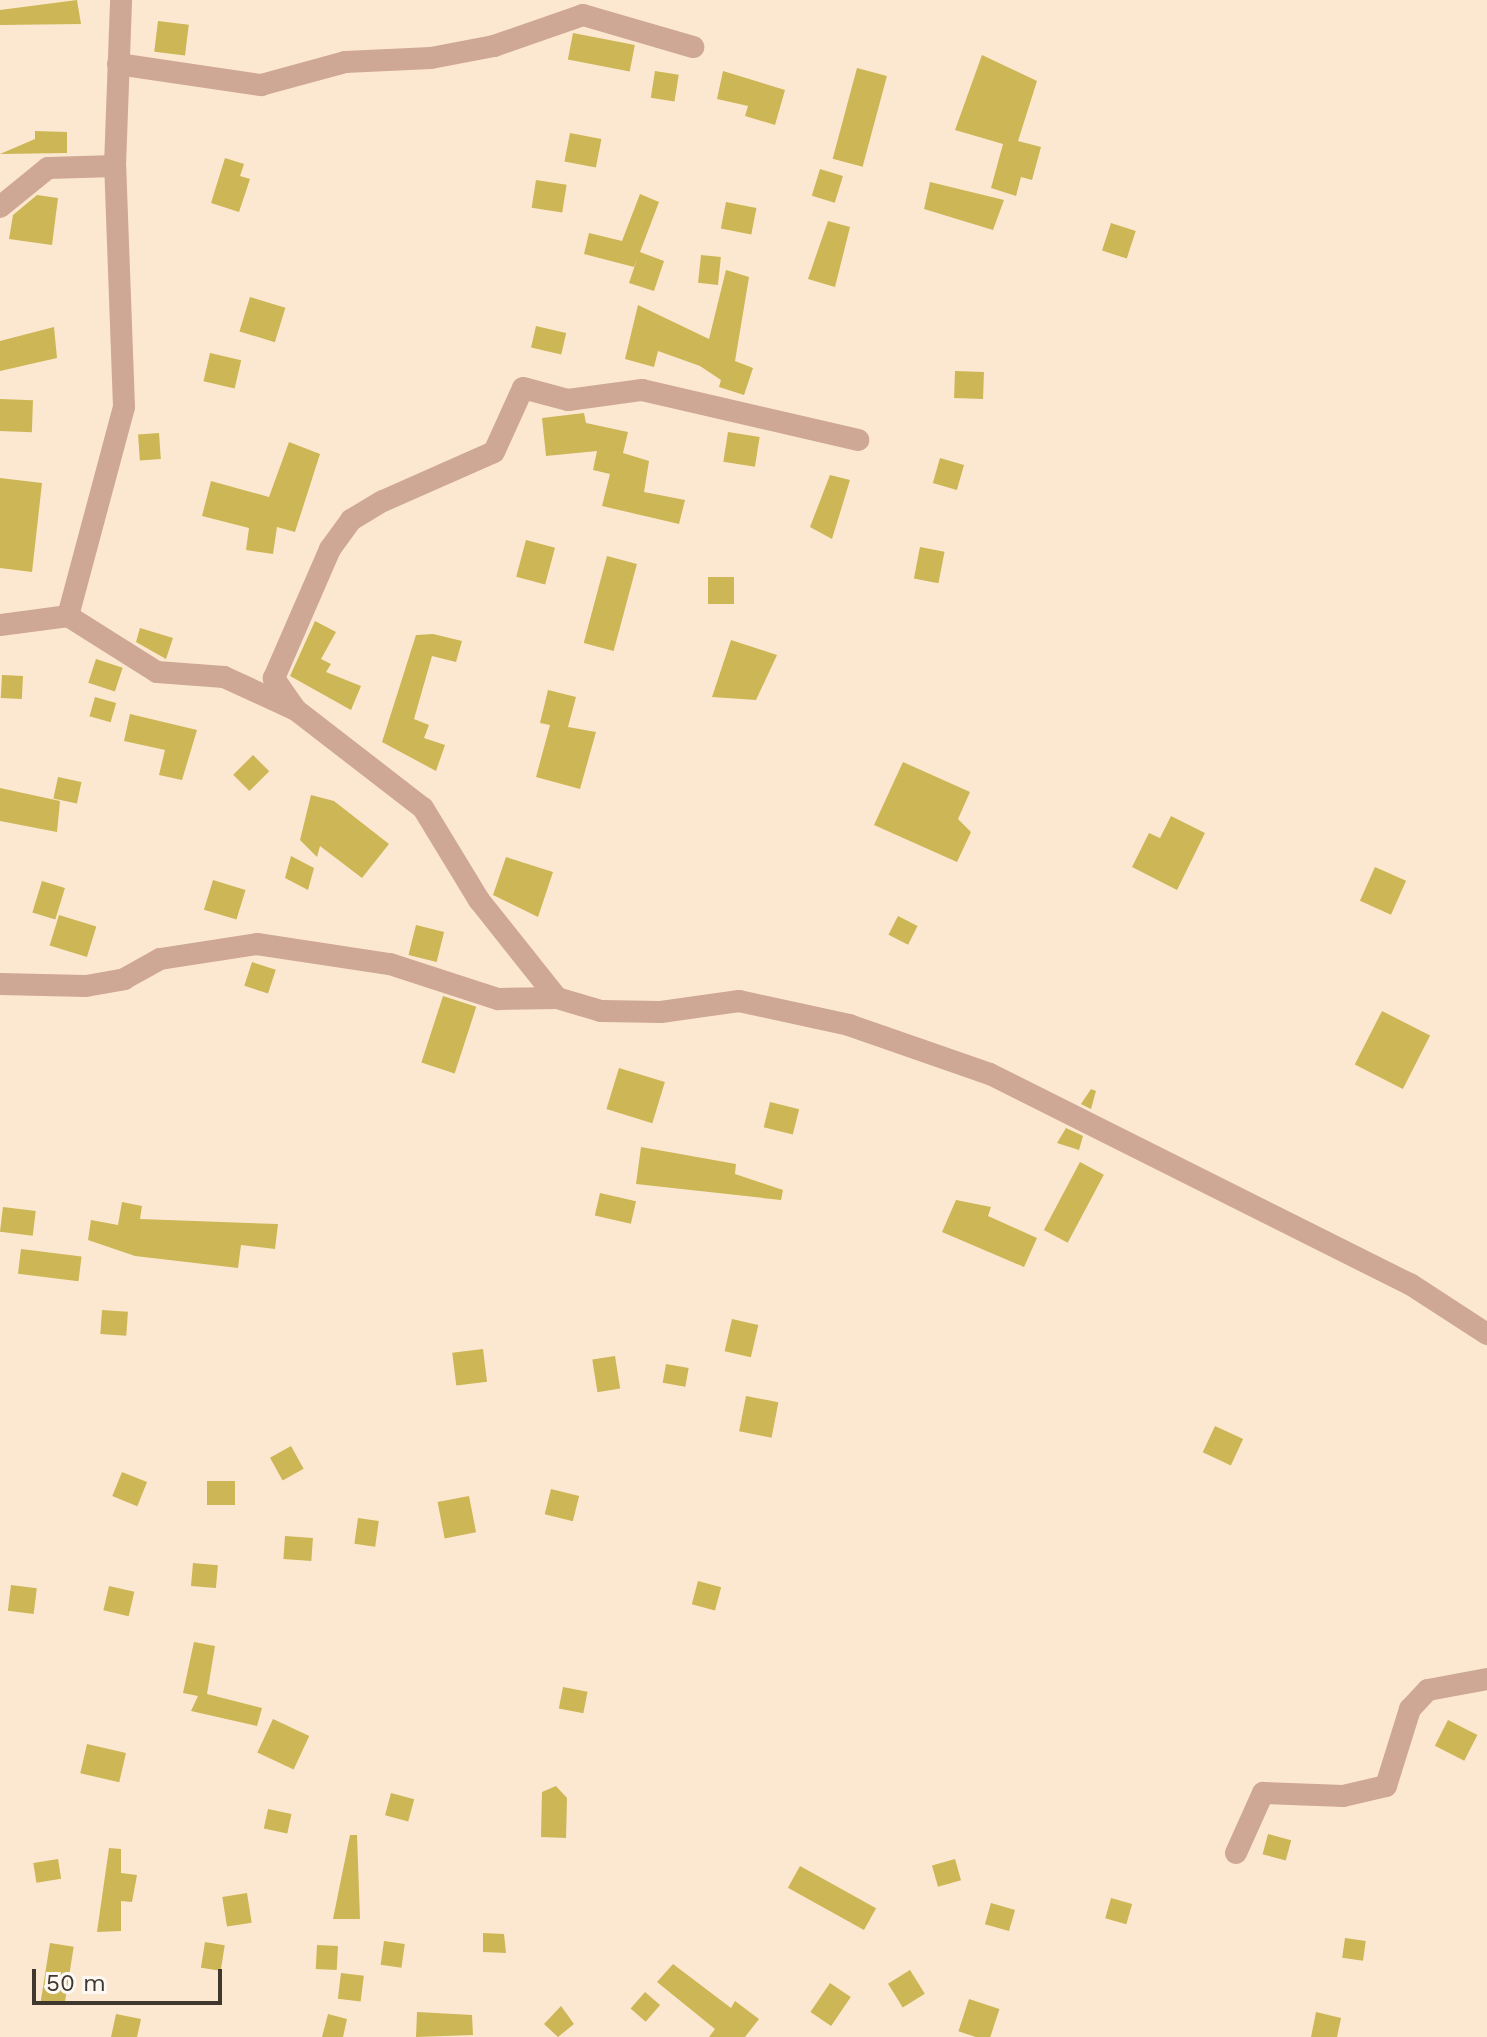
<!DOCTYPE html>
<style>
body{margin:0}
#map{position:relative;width:1487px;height:2037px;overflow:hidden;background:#fce8d1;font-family:"Work Sans",sans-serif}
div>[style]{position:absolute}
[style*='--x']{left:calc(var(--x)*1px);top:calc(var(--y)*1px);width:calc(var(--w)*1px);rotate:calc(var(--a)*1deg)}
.building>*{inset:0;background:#cdb655;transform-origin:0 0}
.street>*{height:22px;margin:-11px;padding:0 11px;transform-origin:11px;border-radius:11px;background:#cfa795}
span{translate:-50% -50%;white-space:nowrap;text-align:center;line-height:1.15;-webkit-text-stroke:6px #fcf8f3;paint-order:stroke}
.scale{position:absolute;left:32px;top:1969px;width:190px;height:36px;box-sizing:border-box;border:4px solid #40382f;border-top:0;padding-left:10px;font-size:24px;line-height:28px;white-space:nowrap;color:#40382f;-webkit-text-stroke:6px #fcf8f3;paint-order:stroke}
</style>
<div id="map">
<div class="building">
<div style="clip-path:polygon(77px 0,81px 24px,0 25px,0 10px)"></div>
<div style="left:158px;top:21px;width:31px;height:31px;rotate:7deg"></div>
<div style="left:573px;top:33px;width:63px;height:27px;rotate:11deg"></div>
<div style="clip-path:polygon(982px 55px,1037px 81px,1018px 141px,1041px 147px,1032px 180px,1021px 177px,1016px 196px,991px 188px,1003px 144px,955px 130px)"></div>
<div style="left:857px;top:68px;width:31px;height:94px;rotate:15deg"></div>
<div style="left:655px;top:71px;width:24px;height:27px;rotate:9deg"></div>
<div style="clip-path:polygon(723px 71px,785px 90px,775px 125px,745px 116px,748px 106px,717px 99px)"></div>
<div style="clip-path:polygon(35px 131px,67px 132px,67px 153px,0 154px,35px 139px)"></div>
<div style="left:570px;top:133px;width:32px;height:29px;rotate:11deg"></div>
<div style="clip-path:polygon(225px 158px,244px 164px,240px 176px,250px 179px,239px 212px,211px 203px)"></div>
<div style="left:820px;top:169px;width:24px;height:28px;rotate:17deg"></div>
<div style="left:536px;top:180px;width:31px;height:28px;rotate:9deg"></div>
<div style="clip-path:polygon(930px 182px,1004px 200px,993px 230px,924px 209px)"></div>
<div style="clip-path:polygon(640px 194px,659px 202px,640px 252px,664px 261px,654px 291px,629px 283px,638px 256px,634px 267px,584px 254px,589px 233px,622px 241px)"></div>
<div style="clip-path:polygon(37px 195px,58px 198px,52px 245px,9px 239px,13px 215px)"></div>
<div style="left:726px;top:202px;width:31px;height:27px;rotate:11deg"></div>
<div style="clip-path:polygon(828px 221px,850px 227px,835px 287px,808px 279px)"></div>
<div style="left:1111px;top:223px;width:26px;height:29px;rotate:18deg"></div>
<div style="left:701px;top:255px;width:20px;height:28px;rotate:6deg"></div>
<div style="clip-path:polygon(726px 270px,749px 277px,735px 361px,753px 368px,744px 395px,719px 387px,721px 380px,700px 366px,658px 351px,654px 367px,625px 359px,638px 305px,709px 339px)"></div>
<div style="left:250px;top:297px;width:37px;height:36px;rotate:17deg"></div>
<div style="left:536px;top:326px;width:31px;height:22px;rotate:13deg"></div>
<div style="clip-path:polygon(54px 327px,57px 358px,0 371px,0 341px)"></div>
<div style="left:210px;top:353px;width:32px;height:29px;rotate:13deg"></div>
<div style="left:955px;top:371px;width:29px;height:27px;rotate:2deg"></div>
<div style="left:0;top:399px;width:33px;height:32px;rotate:2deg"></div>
<div style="clip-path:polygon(584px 413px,586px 423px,628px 432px,623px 453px,649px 461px,644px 492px,685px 500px,679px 524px,602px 506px,610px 474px,593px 470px,597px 451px,546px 456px,542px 418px)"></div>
<div style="left:728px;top:432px;width:32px;height:30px;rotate:9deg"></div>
<div style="left:159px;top:433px;width:26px;height:21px;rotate:86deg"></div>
<div style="clip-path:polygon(289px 442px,320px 454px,295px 532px,277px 527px,273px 554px,246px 550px,249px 528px,202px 516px,211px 481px,269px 497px)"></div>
<div style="left:940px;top:458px;width:25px;height:26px;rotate:16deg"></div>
<div style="clip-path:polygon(830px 475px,850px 480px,832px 539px,810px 527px)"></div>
<div style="clip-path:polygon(0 478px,42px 483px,32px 572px,0 568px)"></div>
<div style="left:526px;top:540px;width:30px;height:38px;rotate:15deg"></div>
<div style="left:920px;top:547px;width:25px;height:32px;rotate:11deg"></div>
<div style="left:607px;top:556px;width:31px;height:90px;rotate:15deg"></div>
<div style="left:708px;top:577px;width:26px;height:27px"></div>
<div style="clip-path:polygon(315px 621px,336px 632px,321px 659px,331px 664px,326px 672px,361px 686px,351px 710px,290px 676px)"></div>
<div style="clip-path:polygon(140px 628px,173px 638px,166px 659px,136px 642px)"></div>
<div style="clip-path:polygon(433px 634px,462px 641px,456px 662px,432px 656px,414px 719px,429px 725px,424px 738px,445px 745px,436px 771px,382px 742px,416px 635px)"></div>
<div style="clip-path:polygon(731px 640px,777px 655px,756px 700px,712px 697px)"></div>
<div style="left:96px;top:659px;width:28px;height:25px;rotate:18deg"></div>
<div style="left:2px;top:675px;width:21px;height:23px;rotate:3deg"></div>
<div style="clip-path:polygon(548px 690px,576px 697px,568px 727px,596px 732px,580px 789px,536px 777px,550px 725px,540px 723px)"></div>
<div style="left:95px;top:697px;width:22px;height:20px;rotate:16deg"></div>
<div style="clip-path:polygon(130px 714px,197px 730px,182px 780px,159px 775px,165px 750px,124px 741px)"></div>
<div style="left:253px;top:755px;width:23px;height:28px;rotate:45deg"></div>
<div style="clip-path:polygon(903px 762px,970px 792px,958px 819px,971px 832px,957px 862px,874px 825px)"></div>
<div style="left:58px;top:777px;width:24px;height:22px;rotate:12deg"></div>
<div style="clip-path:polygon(0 788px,60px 801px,57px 832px,0 821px)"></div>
<div style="clip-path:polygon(311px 795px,334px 801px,389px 844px,362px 878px,320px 846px,317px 857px,300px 840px)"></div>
<div style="clip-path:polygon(1171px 816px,1205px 833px,1177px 890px,1132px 867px,1149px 833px,1160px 838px)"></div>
<div style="clip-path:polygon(291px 856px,314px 868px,308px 890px,285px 878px)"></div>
<div style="clip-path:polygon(506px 857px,553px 872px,538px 917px,493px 895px)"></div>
<div style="left:1375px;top:867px;width:34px;height:37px;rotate:24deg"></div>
<div style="left:213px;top:880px;width:34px;height:31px;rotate:17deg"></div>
<div style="left:42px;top:881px;width:24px;height:33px;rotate:17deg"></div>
<div style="left:59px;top:915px;width:39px;height:32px;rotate:17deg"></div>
<div style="left:898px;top:916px;width:22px;height:21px;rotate:27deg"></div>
<div style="left:416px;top:925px;width:29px;height:31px;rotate:14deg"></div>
<div style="left:252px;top:962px;width:25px;height:25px;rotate:18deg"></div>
<div style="left:443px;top:996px;width:35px;height:70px;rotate:18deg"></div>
<div style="left:1382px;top:1011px;width:54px;height:60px;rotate:27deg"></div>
<div style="left:619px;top:1068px;width:48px;height:43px;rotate:17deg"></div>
<div style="clip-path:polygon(1091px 1089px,1096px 1091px,1091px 1109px,1081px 1104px)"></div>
<div style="left:770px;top:1102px;width:30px;height:26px;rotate:14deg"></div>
<div style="clip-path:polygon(1066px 1128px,1083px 1136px,1079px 1150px,1057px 1143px)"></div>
<div style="clip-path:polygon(641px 1147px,736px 1164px,735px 1174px,783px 1190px,781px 1200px,636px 1184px)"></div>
<div style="left:1080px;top:1162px;width:27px;height:77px;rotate:28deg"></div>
<div style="left:600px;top:1193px;width:37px;height:23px;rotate:13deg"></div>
<div style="clip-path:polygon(956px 1200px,991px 1207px,988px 1216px,1037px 1238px,1024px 1267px,942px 1232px)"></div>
<div style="clip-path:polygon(122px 1202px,142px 1206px,140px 1219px,278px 1224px,275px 1249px,241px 1245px,238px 1268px,135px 1256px,88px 1240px,91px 1220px,118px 1225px)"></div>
<div style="left:3px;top:1207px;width:33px;height:25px;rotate:7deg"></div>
<div style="left:21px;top:1249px;width:61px;height:25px;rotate:7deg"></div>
<div style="left:102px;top:1310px;width:26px;height:24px;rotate:4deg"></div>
<div style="left:732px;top:1319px;width:27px;height:33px;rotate:13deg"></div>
<div style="left:483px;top:1349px;width:33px;height:31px;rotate:83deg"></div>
<div style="left:615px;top:1356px;width:33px;height:23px;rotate:81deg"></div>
<div style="left:666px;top:1364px;width:23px;height:19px;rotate:10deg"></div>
<div style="left:746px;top:1396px;width:33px;height:36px;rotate:11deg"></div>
<div style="left:1215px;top:1426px;width:31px;height:29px;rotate:25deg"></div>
<div style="left:291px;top:1446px;width:26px;height:24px;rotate:61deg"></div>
<div style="left:122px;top:1472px;width:27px;height:26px;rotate:22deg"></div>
<div style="left:207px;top:1481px;width:28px;height:24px"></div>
<div style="left:551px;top:1489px;width:29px;height:26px;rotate:14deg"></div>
<div style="left:469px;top:1496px;width:37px;height:32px;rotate:79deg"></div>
<div style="left:358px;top:1518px;width:21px;height:26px;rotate:8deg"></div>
<div style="left:285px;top:1536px;width:28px;height:23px;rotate:4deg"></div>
<div style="left:193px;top:1563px;width:25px;height:23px;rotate:5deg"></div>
<div style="left:698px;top:1581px;width:24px;height:24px;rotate:15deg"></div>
<div style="left:11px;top:1585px;width:26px;height:26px;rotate:7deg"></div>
<div style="left:109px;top:1586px;width:26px;height:25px;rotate:13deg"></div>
<div style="clip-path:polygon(194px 1642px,215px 1646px,207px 1694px,262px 1708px,257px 1726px,191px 1711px,198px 1696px,183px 1693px)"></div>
<div style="left:563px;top:1687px;width:25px;height:22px;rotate:11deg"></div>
<div style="left:273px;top:1719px;width:40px;height:37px;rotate:25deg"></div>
<div style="left:1448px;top:1720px;width:33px;height:29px;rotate:27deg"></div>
<div style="left:87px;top:1744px;width:40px;height:30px;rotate:13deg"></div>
<div style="clip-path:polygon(556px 1786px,567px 1798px,566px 1838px,541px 1837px,542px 1792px)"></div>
<div style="left:391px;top:1793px;width:24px;height:23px;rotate:15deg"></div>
<div style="left:268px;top:1809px;width:24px;height:20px;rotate:12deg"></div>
<div style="left:1268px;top:1834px;width:24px;height:21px;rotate:15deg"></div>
<div style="clip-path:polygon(350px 1835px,357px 1835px,360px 1919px,333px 1919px)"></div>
<div style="clip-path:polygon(109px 1848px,121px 1849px,121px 1873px,137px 1875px,132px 1902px,121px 1901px,121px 1931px,97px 1932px)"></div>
<div style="left:58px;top:1859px;width:20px;height:25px;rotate:81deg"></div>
<div style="left:955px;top:1859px;width:22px;height:24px;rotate:74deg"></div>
<div style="left:800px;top:1866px;width:87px;height:25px;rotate:29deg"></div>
<div style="left:247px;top:1893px;width:30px;height:25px;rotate:81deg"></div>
<div style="left:1111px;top:1898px;width:22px;height:21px;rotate:16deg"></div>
<div style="left:991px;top:1903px;width:25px;height:22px;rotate:16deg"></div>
<div style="clip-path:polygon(483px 1933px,504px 1934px,506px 1953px,483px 1952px)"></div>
<div style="left:1345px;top:1938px;width:21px;height:20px;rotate:8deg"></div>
<div style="left:384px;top:1941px;width:21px;height:24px;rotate:8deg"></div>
<div style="left:205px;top:1942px;width:20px;height:26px;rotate:9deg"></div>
<div style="left:50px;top:1943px;width:24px;height:59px;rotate:9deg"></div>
<div style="left:317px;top:1945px;width:21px;height:24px;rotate:3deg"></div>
<div style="clip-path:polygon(673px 1964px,731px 2008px,735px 2001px,759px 2019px,745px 2037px,709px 2037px,715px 2029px,657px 1982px)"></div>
<div style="left:910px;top:1970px;width:28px;height:26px;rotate:58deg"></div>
<div style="left:341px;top:1973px;width:23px;height:26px;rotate:7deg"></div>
<div style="left:830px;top:1983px;width:25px;height:35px;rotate:34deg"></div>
<div style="left:645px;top:1992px;width:20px;height:22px;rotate:41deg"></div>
<div style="left:969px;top:1999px;width:32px;height:34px;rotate:18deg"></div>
<div style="clip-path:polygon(561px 2006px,574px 2024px,558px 2037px,544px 2024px)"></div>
<div style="clip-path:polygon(417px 2012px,472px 2015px,473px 2035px,416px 2037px)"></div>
<div style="clip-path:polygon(1316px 2012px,1341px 2018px,1337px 2037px,1311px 2037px)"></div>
<div style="clip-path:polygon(116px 2014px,141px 2019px,137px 2037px,111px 2037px)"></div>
<div style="clip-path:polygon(328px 2014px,347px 2019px,343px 2037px,322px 2037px)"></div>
</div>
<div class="street">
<div style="--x:118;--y:64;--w:145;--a:8.4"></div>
<div style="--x:261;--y:85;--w:87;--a:-15.3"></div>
<div style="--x:345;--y:62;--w:86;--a:-2.7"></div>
<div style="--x:431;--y:58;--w:64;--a:-10.8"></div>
<div style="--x:494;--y:46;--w:94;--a:-19.2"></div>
<div style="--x:583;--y:15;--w:115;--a:16.2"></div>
<div style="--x:0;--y:207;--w:62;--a:-39.1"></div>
<div style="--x:48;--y:168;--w:67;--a:-1.7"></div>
<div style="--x:68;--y:616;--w:216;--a:-75"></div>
<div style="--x:124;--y:407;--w:241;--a:-92.1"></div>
<div style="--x:115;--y:166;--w:166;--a:-87.9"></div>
<div style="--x:0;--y:625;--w:69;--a:-7.5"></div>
<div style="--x:68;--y:616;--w:105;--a:32.2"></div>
<div style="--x:157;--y:672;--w:67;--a:4.3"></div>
<div style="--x:224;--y:677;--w:79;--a:24.6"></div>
<div style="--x:296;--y:710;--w:160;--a:37.7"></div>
<div style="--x:423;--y:808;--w:108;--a:58.7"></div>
<div style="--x:479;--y:900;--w:125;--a:51.5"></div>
<div style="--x:557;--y:998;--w:46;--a:16.5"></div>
<div style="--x:601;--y:1011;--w:60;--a:1"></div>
<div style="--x:661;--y:1012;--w:79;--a:-8"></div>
<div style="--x:739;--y:1001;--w:113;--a:12.3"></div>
<div style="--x:849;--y:1025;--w:149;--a:19.2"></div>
<div style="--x:990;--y:1074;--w:470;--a:26.6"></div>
<div style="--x:1410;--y:1284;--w:92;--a:33"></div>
<div style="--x:296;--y:710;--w:39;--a:-125"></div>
<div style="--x:274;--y:678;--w:141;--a:-66.5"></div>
<div style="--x:330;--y:549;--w:36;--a:-54"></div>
<div style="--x:351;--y:520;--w:37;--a:-31"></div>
<div style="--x:383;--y:501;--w:121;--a:-23.8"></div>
<div style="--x:494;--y:452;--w:70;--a:-65.6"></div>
<div style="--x:523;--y:388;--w:47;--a:14.9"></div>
<div style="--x:568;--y:400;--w:75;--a:-7.7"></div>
<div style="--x:642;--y:390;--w:222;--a:13"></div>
<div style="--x:0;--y:984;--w:86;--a:1.3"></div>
<div style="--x:86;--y:986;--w:39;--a:-10"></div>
<div style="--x:124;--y:979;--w:41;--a:-29.1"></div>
<div style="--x:160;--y:959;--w:98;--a:-8.8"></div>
<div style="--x:257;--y:944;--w:134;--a:8.6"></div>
<div style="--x:390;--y:964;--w:114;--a:18"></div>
<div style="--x:498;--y:999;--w:59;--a:-1"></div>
<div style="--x:1236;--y:1853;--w:66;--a:-65.8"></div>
<div style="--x:1263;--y:1793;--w:80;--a:2.1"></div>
<div style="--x:1343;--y:1796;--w:44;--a:-13.1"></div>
<div style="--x:1386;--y:1786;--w:81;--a:-72.7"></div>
<div style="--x:1410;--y:1709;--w:26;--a:-47"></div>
<div style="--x:1428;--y:1690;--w:60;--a:-10.6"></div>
</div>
<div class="scale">50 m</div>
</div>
